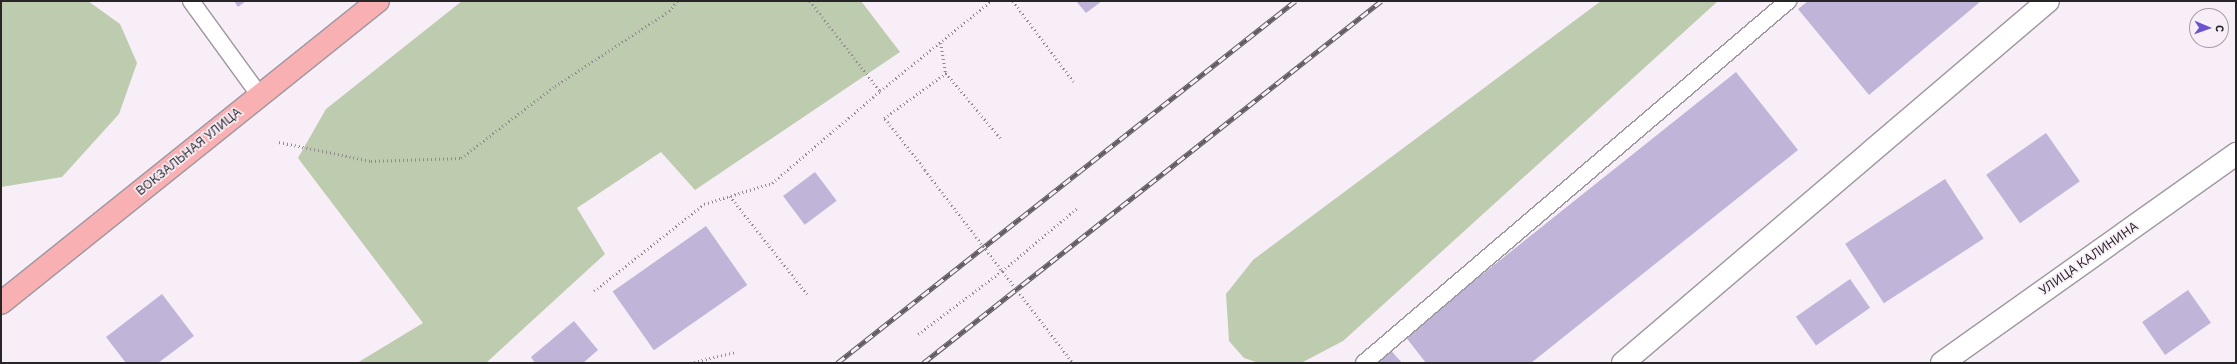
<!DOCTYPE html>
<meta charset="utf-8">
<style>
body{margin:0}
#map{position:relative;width:2237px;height:364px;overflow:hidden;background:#f7eef7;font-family:"IBM Plex Sans",sans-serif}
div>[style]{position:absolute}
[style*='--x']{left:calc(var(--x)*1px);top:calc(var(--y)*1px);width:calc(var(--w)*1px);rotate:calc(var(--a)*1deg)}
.green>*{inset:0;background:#bdcbae}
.building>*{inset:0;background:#c0b5d8;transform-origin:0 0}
.path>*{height:2.5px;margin-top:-1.25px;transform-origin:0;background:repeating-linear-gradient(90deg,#908a90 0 1px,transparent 0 4px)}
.roads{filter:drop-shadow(1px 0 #9f979f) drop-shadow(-1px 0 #9f979f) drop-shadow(0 1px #9f979f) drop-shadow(0 -1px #9f979f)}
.service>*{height:16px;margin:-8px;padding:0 8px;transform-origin:8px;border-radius:8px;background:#fff}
.minor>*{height:22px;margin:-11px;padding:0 11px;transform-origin:11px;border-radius:11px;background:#fff}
.tertiary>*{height:22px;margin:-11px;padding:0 11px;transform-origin:11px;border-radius:11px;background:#fff}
.trunk>*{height:22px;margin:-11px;padding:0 11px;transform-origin:11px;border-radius:11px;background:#f8b0b2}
.rail>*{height:4.5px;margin-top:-2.25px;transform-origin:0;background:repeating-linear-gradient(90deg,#f7eef7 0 9px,#605b60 0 18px);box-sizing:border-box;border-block:1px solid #605b60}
.path-bridge>*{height:2.5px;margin-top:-1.25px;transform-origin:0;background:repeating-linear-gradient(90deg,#908a90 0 1px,transparent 0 4px)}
span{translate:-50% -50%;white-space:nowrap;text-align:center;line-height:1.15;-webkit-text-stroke:3.5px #f7eef7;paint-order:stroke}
.street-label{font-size:13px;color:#282528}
.frame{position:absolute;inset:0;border:2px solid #282528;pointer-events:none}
.north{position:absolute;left:2189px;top:8px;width:40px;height:40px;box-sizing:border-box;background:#f7eef7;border:1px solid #a49ea4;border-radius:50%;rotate:92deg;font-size:11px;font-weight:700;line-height:16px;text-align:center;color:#282528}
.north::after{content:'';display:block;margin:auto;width:14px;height:18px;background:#6a53cc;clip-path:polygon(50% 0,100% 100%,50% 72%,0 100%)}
</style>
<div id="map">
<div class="green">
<div style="clip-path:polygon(1px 1px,88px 1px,120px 24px,137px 63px,119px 114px,62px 177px,1px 187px)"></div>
<div style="clip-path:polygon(462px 1px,861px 1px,900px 52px,695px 190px,661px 152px,577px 208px,605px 254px,486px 363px,357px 363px,423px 323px,298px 158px,326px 109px)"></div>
<div style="clip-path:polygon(1601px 1px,1718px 1px,1343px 341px,1301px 363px,1259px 363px,1244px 358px,1229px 341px,1226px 294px,1253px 260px)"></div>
</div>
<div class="building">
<div style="clip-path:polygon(234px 1px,246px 1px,238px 7px)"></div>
<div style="clip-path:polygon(1076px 1px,1102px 1px,1086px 13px)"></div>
<div style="clip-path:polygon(1808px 1px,1981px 1px,1869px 95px,1798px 9px)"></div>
<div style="clip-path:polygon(1736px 72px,1798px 150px,1531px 363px,1426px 363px,1405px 336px)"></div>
<div style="left:2046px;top:133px;width:59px;height:73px;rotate:55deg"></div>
<div style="left:815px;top:172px;width:36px;height:40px;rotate:53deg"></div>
<div style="left:1945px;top:179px;width:71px;height:119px;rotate:57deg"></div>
<div style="left:706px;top:226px;width:72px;height:114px;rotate:55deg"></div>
<div style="left:1850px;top:279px;width:35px;height:66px;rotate:55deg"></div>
<div style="left:2188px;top:290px;width:40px;height:56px;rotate:55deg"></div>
<div style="clip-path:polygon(162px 294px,194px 336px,158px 363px,126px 363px,106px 337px)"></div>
<div style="clip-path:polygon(574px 321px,598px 350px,583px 363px,535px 363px,531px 357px)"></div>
<div style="clip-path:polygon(1387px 346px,1402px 363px,1368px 363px)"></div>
</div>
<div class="path">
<div style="--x:810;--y:1;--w:114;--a:52.1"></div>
<div style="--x:1013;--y:1;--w:101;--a:53"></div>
<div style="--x:941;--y:43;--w:30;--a:81"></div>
<div style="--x:946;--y:73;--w:87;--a:50.1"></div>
<div style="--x:279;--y:142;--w:94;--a:11.7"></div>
<div style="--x:371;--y:161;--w:90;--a:-1.9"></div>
<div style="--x:461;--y:158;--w:118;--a:-37.5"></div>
<div style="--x:555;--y:86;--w:136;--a:-33.3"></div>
<div style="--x:669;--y:11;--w:13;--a:-51"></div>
<div style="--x:925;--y:170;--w:66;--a:-128.3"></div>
<div style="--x:884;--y:118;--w:77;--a:-36"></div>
<div style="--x:730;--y:196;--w:125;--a:51.8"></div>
<div style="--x:594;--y:291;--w:140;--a:-38.3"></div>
<div style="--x:704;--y:204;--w:71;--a:-17.2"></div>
<div style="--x:772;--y:183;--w:142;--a:-40.4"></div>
<div style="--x:880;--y:91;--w:143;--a:-39"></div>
<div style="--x:918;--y:334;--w:105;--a:-36.9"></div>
<div style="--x:1002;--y:271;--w:98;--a:-40"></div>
<div style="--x:690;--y:363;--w:46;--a:-13.7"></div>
</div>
<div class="roads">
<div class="service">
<div style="--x:191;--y:1;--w:117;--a:54"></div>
<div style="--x:1364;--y:363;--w:558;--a:-40.49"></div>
</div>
<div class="minor">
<div style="--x:1942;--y:363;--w:361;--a:-35.4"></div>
</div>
<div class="tertiary">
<div style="--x:1623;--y:363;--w:558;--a:-40.42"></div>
</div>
<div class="trunk">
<div style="--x:1;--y:303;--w:483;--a:-38.7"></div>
</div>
</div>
<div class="rail">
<div style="--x:837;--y:363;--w:584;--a:-38.32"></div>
<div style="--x:923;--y:363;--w:584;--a:-38.32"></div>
</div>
<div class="path-bridge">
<div style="--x:925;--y:170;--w:243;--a:52.5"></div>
</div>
<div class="street-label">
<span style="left:189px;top:152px;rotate:-39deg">ВОКЗАЛЬНАЯ УЛИЦА</span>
<span style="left:2089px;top:259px;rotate:-35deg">УЛИЦА КАЛИНИНА</span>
</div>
<div class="frame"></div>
<div class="north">С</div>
</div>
